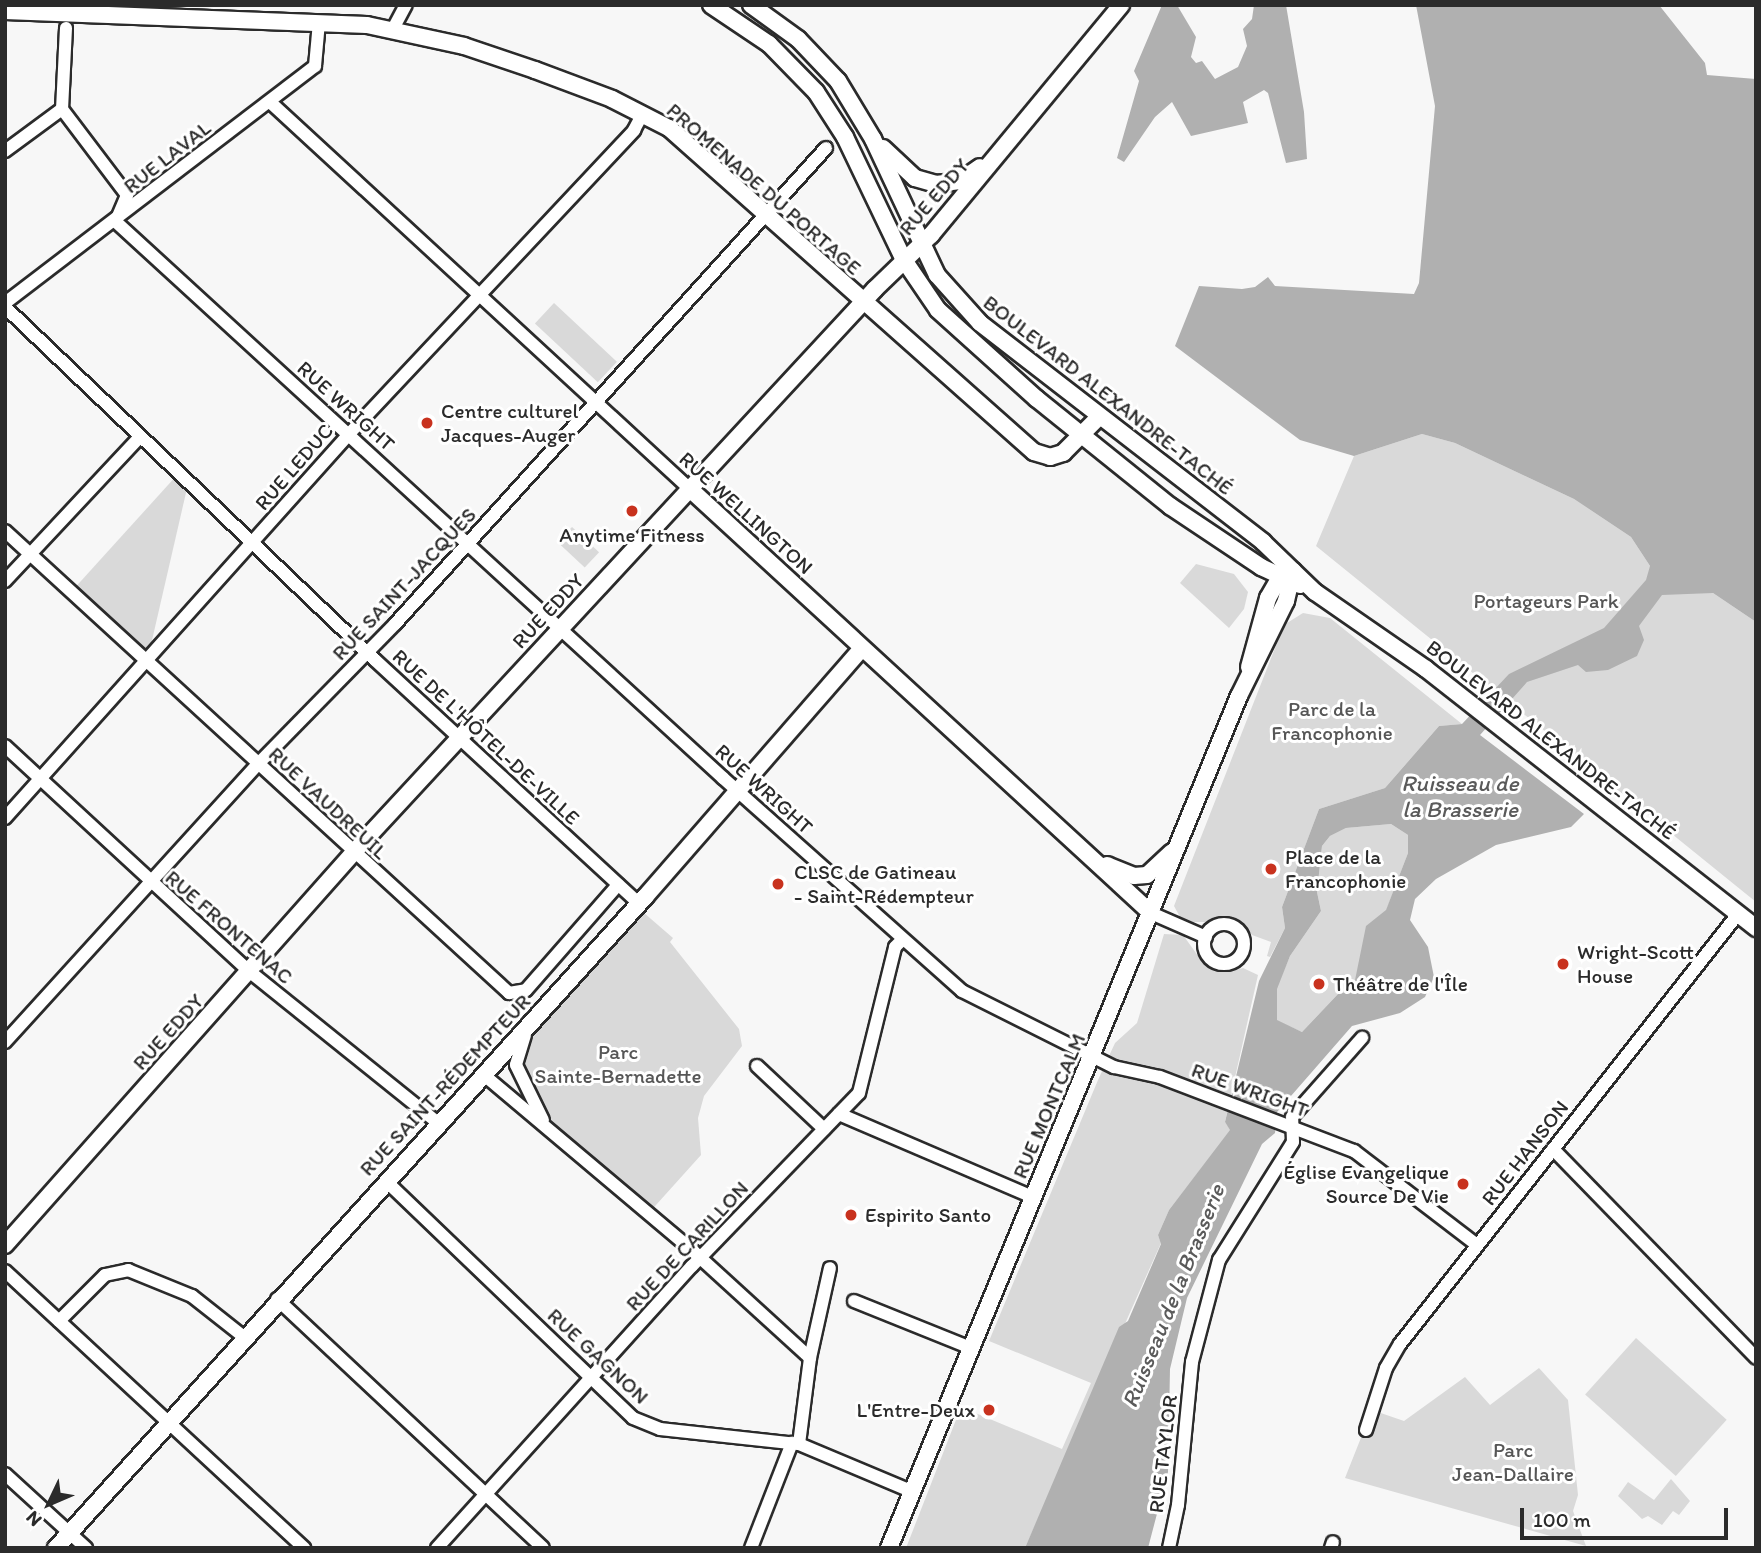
<!DOCTYPE html>
<meta charset="utf-8">
<style>
body{margin:0}
#map{position:relative;width:1761px;height:1553px;overflow:hidden;background:#f7f7f7;font-family:Itim,sans-serif}
div>[style]{position:absolute}
[style*='--x']{left:calc(var(--x)*1px);top:calc(var(--y)*1px);width:calc(var(--w)*1px);rotate:calc(var(--a)*1deg)}
.green>*{inset:0;background:#d9d9d9;transform-origin:0 0}
.water>*{inset:0;background:#b0b0b0}
.roads{filter:drop-shadow(2px 0 #2b2b2b) drop-shadow(-2px 0 #2b2b2b) drop-shadow(0 2px #2b2b2b) drop-shadow(0 -2px #2b2b2b)}
.street>*{height:12px;margin:-6px;padding:0 6px;transform-origin:6px;border-radius:6px;background:#fff}
.street>.ring{margin:-6px;padding:0;box-sizing:content-box;background:none;border:12px solid #fff;border-radius:50%}
.secondary>*{height:16px;margin:-8px;padding:0 8px;transform-origin:8px;border-radius:8px;background:#fff}
.dots>*{width:19px;height:19px;translate:-50% -50%;box-sizing:border-box;border:4px solid #fff;border-radius:50%}
span{translate:-50% -50%;white-space:nowrap;text-align:center;line-height:1.15;-webkit-text-stroke:6px #fff;paint-order:stroke}
.street-label{font-size:21px;color:#2b2b2b}
.poi-label{font-size:21px;color:#2b2b2b}
.left{translate:0 -50%;text-align:left}
.right{translate:-100% -50%;text-align:right}
.park-label{font-size:21px;color:#565656}
.water-label{font-size:23px;color:#5a5a5a;font-style:italic}
.frame{position:absolute;inset:0;border:7px solid #2b2b2b;pointer-events:none}
.north{position:absolute;left:14px;top:1469px;width:70px;height:70px;-webkit-text-stroke:5px #fff;paint-order:stroke;rotate:226deg;font-size:19px;font-weight:700;line-height:28px;text-align:center;color:#2b2b2b}
.north::after{content:'';display:block;margin:auto;width:24px;height:32px;background:#2b2b2b;clip-path:polygon(50% 0,100% 100%,50% 72%,0 100%)}
.scale{position:absolute;left:1520px;top:1508px;width:208px;height:32px;box-sizing:border-box;border:4px solid #2b2b2b;border-top:0;padding-left:9px;font-size:21px;line-height:24px;white-space:nowrap;color:#2b2b2b;-webkit-text-stroke:5px #fff;paint-order:stroke}
</style>
<div id="map">
<div class="green">
<div style="left:554px;top:303px;width:86px;height:28px;rotate:43deg"></div>
<div style="clip-path:polygon(1422px 434px,1455px 443px,1574px 499px,1631px 537px,1650px 566px,1681px 591px,1713px 593px,1756px 622px,1756px 902px,1316px 546px,1354px 456px)"></div>
<div style="clip-path:polygon(178px 474px,188px 484px,147px 662px,71px 592px)"></div>
<div style="left:572px;top:527px;width:37px;height:21px;rotate:43deg"></div>
<div style="clip-path:polygon(1196px 564px,1234px 574px,1248px 592px,1244px 609px,1229px 628px,1180px 583px)"></div>
<div style="clip-path:polygon(1303px 613px,1330px 618px,1462px 724px,1439px 726px,1385px 788px,1319px 809px,1282px 907px,1285px 928px,1270px 957px,1267px 956px,1271px 942px,1252px 935px,1241px 922px,1193px 922px,1180px 917px,1174px 906px,1277px 643px,1287px 623px)"></div>
<div style="clip-path:polygon(1391px 824px,1408px 835px,1408px 853px,1386px 911px,1372px 922px,1353px 990px,1338px 994px,1302px 1032px,1277px 1021px,1276px 989px,1290px 956px,1321px 911px,1317px 892px,1322px 846px,1330px 836px,1346px 828px)"></div>
<div style="clip-path:polygon(636px 906px,673px 938px,670px 942px,739px 1029px,742px 1046px,704px 1096px,698px 1118px,701px 1155px,647px 1215px,551px 1132px,523px 1084px,521px 1043px)"></div>
<div style="clip-path:polygon(1164px 934px,1183px 935px,1201px 960px,1228px 972px,1243px 968px,1258px 975px,1225px 1122px,1231px 1130px,1169px 1210px,1158px 1235px,1161px 1243px,1025px 1548px,906px 1548px,961px 1407px,1062px 1449px,1091px 1383px,989px 1341px,1098px 1080px,1115px 1043px,1137px 1023px)"></div>
<div style="left:1636px;top:1338px;width:122px;height:76px;rotate:42deg"></div>
<div style="clip-path:polygon(1539px 1368px,1568px 1400px,1578px 1495px,1573px 1511px,1586px 1546px,1345px 1478px,1372px 1410px,1404px 1421px,1465px 1377px,1490px 1405px)"></div>
<div style="clip-path:polygon(1671px 1479px,1690px 1501px,1679px 1515px,1673px 1511px,1662px 1525px,1648px 1516px,1642px 1519px,1618px 1496px,1628px 1482px,1654px 1500px)"></div>
</div>
<div class="water">
<div style="clip-path:polygon(1162px 5px,1177px 5px,1196px 37px,1191px 57px,1196px 63px,1202px 61px,1215px 79px,1238px 67px,1247px 46px,1243px 29px,1252px 19px,1254px 5px,1286px 5px,1304px 112px,1307px 159px,1286px 163px,1268px 93px,1264px 90px,1243px 102px,1248px 123px,1191px 136px,1172px 102px,1155px 117px,1124px 162px,1117px 158px,1139px 81px,1134px 71px)"></div>
<div style="clip-path:polygon(evenodd,1416px 5px,1659px 5px,1705px 63px,1707px 75px,1756px 79px,1756px 622px,1713px 593px,1662px 595px,1639px 626px,1644px 640px,1637px 656px,1608px 670px,1586px 672px,1578px 665px,1527px 682px,1480px 735px,1584px 814px,1571px 827px,1496px 845px,1436px 879px,1415px 899px,1410px 920px,1428px 947px,1434px 977px,1425px 997px,1400px 1013px,1352px 1026px,1277px 1112px,1275px 1133px,1262px 1144px,1187px 1298px,1170px 1369px,1168px 1472px,1148px 1548px,1025px 1548px,1119px 1327px,1128px 1321px,1161px 1244px,1158px 1235px,1169px 1210px,1230px 1130px,1225px 1122px,1259px 981px,1285px 928px,1282px 907px,1319px 809px,1385px 788px,1439px 726px,1462px 724px,1509px 674px,1604px 628px,1646px 580px,1650px 566px,1631px 537px,1574px 499px,1455px 443px,1422px 434px,1354px 456px,1300px 440px,1175px 346px,1199px 286px,1242px 289px,1255px 287px,1268px 277px,1275px 286px,1414px 294px,1419px 283px,1435px 106px,1416px 5px,1391px 824px,1408px 835px,1408px 853px,1386px 910px,1366px 926px,1353px 990px,1338px 994px,1302px 1032px,1277px 1020px,1277px 989px,1290px 956px,1321px 911px,1317px 892px,1322px 846px,1330px 836px,1346px 828px,1391px 824px)"></div>
</div>
<div class="roads">
<div class="street">
<div style="--x:66;--y:28;--w:81;--a:92.8"></div>
<div style="--x:62;--y:109;--w:108;--a:52.9"></div>
<div style="--x:127;--y:195;--w:25;--a:113"></div>
<div style="--x:393;--y:29;--w:27;--a:-62"></div>
<div style="--x:270;--y:102;--w:573;--a:42.66"></div>
<div style="--x:5;--y:151;--w:71;--a:-36.4"></div>
<div style="--x:115;--y:221;--w:825;--a:42.49"></div>
<div style="--x:723;--y:778;--w:320;--a:41.7"></div>
<div style="--x:962;--y:991;--w:170;--a:26.6"></div>
<div style="--x:1114;--y:1067;--w:47;--a:12.3"></div>
<div style="--x:1160;--y:1077;--w:208;--a:20.9"></div>
<div style="--x:1354;--y:1151;--w:155;--a:37.4"></div>
<div style="--x:5;--y:303;--w:390;--a:-37.4"></div>
<div style="--x:315;--y:66;--w:44;--a:-84.8"></div>
<div style="--x:5;--y:307;--w:511;--a:43.65"></div>
<div style="--x:375;--y:660;--w:359;--a:42.7"></div>
<div style="--x:5;--y:531;--w:684;--a:42.51"></div>
<div style="--x:509;--y:993;--w:17;--a:-10"></div>
<div style="--x:526;--y:990;--w:140;--a:-48.8"></div>
<div style="--x:5;--y:581;--w:196;--a:-46.9"></div>
<div style="--x:5;--y:746;--w:332;--a:42.7"></div>
<div style="--x:249;--y:971;--w:244;--a:38.8"></div>
<div style="--x:5;--y:818;--w:516;--a:-48.14"></div>
<div style="--x:349;--y:434;--w:417;--a:-46.8"></div>
<div style="--x:634;--y:130;--w:19;--a:-62"></div>
<div style="--x:1151;--y:913;--w:60;--a:23.6"></div>
<div class="ring" style="left:1204px;top:924px;width:28px;height:28px"></div>
<div style="--x:525;--y:1035;--w:31;--a:107"></div>
<div style="--x:516;--y:1065;--w:61;--a:63.9"></div>
<div style="--x:5;--y:1042;--w:376;--a:-47.7"></div>
<div style="--x:258;--y:764;--w:196;--a:-45.6"></div>
<div style="--x:395;--y:624;--w:642;--a:-47.84"></div>
<div style="--x:757;--y:1066;--w:92;--a:43.2"></div>
<div style="--x:484;--y:1075;--w:275;--a:40.1"></div>
<div style="--x:694;--y:1252;--w:157;--a:42.4"></div>
<div style="--x:839;--y:1114;--w:211;--a:23.2"></div>
<div style="--x:1553;--y:1149;--w:291;--a:45.8"></div>
<div style="--x:386;--y:1181;--w:342;--a:43.8"></div>
<div style="--x:633;--y:1418;--w:29;--a:22"></div>
<div style="--x:660;--y:1429;--w:140;--a:6.2"></div>
<div style="--x:799;--y:1444;--w:121;--a:22.8"></div>
<div style="--x:5;--y:1271;--w:408;--a:42.8"></div>
<div style="--x:277;--y:1299;--w:364;--a:43.1"></div>
<div style="--x:854;--y:1301;--w:126;--a:21.9"></div>
<div style="--x:59;--y:1321;--w:65;--a:-45"></div>
<div style="--x:105;--y:1275;--w:24;--a:-12"></div>
<div style="--x:128;--y:1270;--w:69;--a:22.1"></div>
<div style="--x:192;--y:1296;--w:66;--a:38.3"></div>
<div style="--x:1366;--y:1430;--w:65;--a:-72.1"></div>
<div style="--x:1386;--y:1368;--w:28;--a:-60"></div>
<div style="--x:1400;--y:1344;--w:547;--a:-51.83"></div>
<div style="--x:799;--y:1444;--w:87;--a:-82.7"></div>
<div style="--x:810;--y:1358;--w:92;--a:-77.5"></div>
<div style="--x:5;--y:1474;--w:110;--a:42.4"></div>
<div style="--x:437;--y:1548;--w:380;--a:-47.9"></div>
<div style="--x:692;--y:1266;--w:240;--a:-46"></div>
<div style="--x:859;--y:1093;--w:150;--a:-76.1"></div>
<div style="--x:895;--y:947;--w:11;--a:-45"></div>
<div style="--x:751;--y:1548;--w:113;--a:-68.7"></div>
<div style="--x:1169;--y:1548;--w:44;--a:-78.2"></div>
<div style="--x:1178;--y:1505;--w:144;--a:-84.4"></div>
<div style="--x:1192;--y:1362;--w:106;--a:-75.2"></div>
<div style="--x:1219;--y:1260;--w:139;--a:-57.9"></div>
<div style="--x:1293;--y:1142;--w:25;--a:-92"></div>
<div style="--x:1292;--y:1117;--w:106;--a:-48.5"></div>
<div style="--x:1331;--y:1548;--w:6;--a:-72"></div>
</div>
<div class="secondary">
<div style="--x:711;--y:5;--w:70;--a:33.9"></div>
<div style="--x:769;--y:44;--w:67;--a:45.6"></div>
<div style="--x:816;--y:92;--w:54;--a:57.2"></div>
<div style="--x:845;--y:137;--w:136;--a:64.4"></div>
<div style="--x:904;--y:260;--w:60;--a:55.8"></div>
<div style="--x:938;--y:310;--w:133;--a:42"></div>
<div style="--x:1037;--y:399;--w:171;--a:38.8"></div>
<div style="--x:1170;--y:506;--w:110;--a:33.8"></div>
<div style="--x:1261;--y:567;--w:43;--a:24.8"></div>
<div style="--x:751;--y:5;--w:58;--a:35.9"></div>
<div style="--x:798;--y:39;--w:58;--a:46.4"></div>
<div style="--x:838;--y:81;--w:68;--a:58.9"></div>
<div style="--x:873;--y:139;--w:150;--a:64.8"></div>
<div style="--x:937;--y:275;--w:64;--a:48.1"></div>
<div style="--x:980;--y:323;--w:358;--a:37.7"></div>
<div style="--x:1263;--y:542;--w:72;--a:43.9"></div>
<div style="--x:1315;--y:592;--w:135;--a:34.7"></div>
<div style="--x:1426;--y:669;--w:420;--a:38.1"></div>
<div style="--x:5;--y:11;--w:362;--a:2.2"></div>
<div style="--x:367;--y:25;--w:99;--a:12.2"></div>
<div style="--x:464;--y:46;--w:75;--a:18.7"></div>
<div style="--x:535;--y:70;--w:82;--a:20.6"></div>
<div style="--x:612;--y:99;--w:64;--a:27"></div>
<div style="--x:669;--y:128;--w:488;--a:41.6"></div>
<div style="--x:1034;--y:452;--w:17;--a:17"></div>
<div style="--x:1050;--y:457;--w:14;--a:-17"></div>
<div style="--x:1063;--y:453;--w:51;--a:-45"></div>
<div style="--x:883;--y:148;--w:44;--a:43.2"></div>
<div style="--x:915;--y:178;--w:22;--a:16"></div>
<div style="--x:936;--y:184;--w:24;--a:-7"></div>
<div style="--x:960;--y:181;--w:24;--a:-35"></div>
<div style="--x:691;--y:490;--w:625;--a:42.6"></div>
<div style="--x:1249;--y:667;--w:72;--a:-74.6"></div>
<div style="--x:1268;--y:598;--w:36;--a:-60"></div>
<div style="--x:1107;--y:865;--w:29;--a:22"></div>
<div style="--x:1134;--y:876;--w:13;--a:-4"></div>
<div style="--x:1147;--y:875;--w:33;--a:-43"></div>
<div style="--x:5;--y:1245;--w:538;--a:-48.39"></div>
<div style="--x:362;--y:843;--w:755;--a:-47.2"></div>
<div style="--x:875;--y:289;--w:78;--a:-44"></div>
<div style="--x:931;--y:235;--w:298;--a:-50.4"></div>
<div style="--x:56;--y:1548;--w:878;--a:-47.86"></div>
<div style="--x:645;--y:897;--w:330;--a:-48.9"></div>
<div style="--x:889;--y:1548;--w:921;--a:-67.67"></div>
<div style="--x:1239;--y:696;--w:106;--a:-63.7"></div>
<div style="--x:1286;--y:601;--w:31;--a:-77"></div>
</div>
</div>
<div class="dots">
<div style="left:427px;top:423px;background:#c8321e"></div>
<div style="left:632px;top:511px;background:#c8321e"></div>
<div style="left:1271px;top:869px;background:#c8321e"></div>
<div style="left:778px;top:884px;background:#c8321e"></div>
<div style="left:1563px;top:964px;background:#c8321e"></div>
<div style="left:1319px;top:984px;background:#c8321e"></div>
<div style="left:1463px;top:1184px;background:#c8321e"></div>
<div style="left:851px;top:1215px;background:#c8321e"></div>
<div style="left:989px;top:1410px;background:#c8321e"></div>
</div>
<div class="street-label">
<span style="left:167px;top:157px;rotate:-38deg">RUE LAVAL</span>
<span style="left:764px;top:189px;rotate:41deg">PROMENADE DU PORTAGE</span>
<span style="left:934px;top:197px;rotate:-49deg">RUE EDDY</span>
<span style="left:1108px;top:395px;rotate:38deg">BOULEVARD ALEXANDRE-TACHÉ</span>
<span style="left:346px;top:406px;rotate:42deg">RUE WRIGHT</span>
<span style="left:294px;top:467px;rotate:-49deg">RUE LEDUC</span>
<span style="left:746px;top:513px;rotate:42deg">RUE WELLINGTON</span>
<span style="left:404px;top:584px;rotate:-47deg">RUE SAINT-JACQUES</span>
<span style="left:548px;top:611px;rotate:-47deg">RUE EDDY</span>
<span style="left:486px;top:737px;rotate:43deg">RUE DE L'HÔTEL-DE-VILLE</span>
<span style="left:1551px;top:740px;rotate:38deg">BOULEVARD ALEXANDRE-TACHÉ</span>
<span style="left:764px;top:789px;rotate:42deg">RUE WRIGHT</span>
<span style="left:328px;top:803px;rotate:43deg">RUE VAUDREUIL</span>
<span style="left:229px;top:927px;rotate:41deg">RUE FRONTENAC</span>
<span style="left:168px;top:1032px;rotate:-48deg">RUE EDDY</span>
<span style="left:445px;top:1085px;rotate:-47deg">RUE SAINT-RÉDEMPTEUR</span>
<span style="left:1250px;top:1090px;rotate:20deg">RUE WRIGHT</span>
<span style="left:1049px;top:1106px;rotate:-67deg">RUE MONTCALM</span>
<span style="left:1525px;top:1153px;rotate:-52deg">RUE HANSON</span>
<span style="left:687px;top:1246px;rotate:-47deg">RUE DE CARILLON</span>
<span style="left:598px;top:1356px;rotate:43deg">RUE GAGNON</span>
<span style="left:1163px;top:1454px;rotate:-83deg">RUE TAYLOR</span>
</div>
<div class="poi-label">
<span class="left" style="left:441px;top:423px">Centre culturel<br>Jacques-Auger</span>
<span style="left:632px;top:535px">Anytime Fitness</span>
<span class="left" style="left:1285px;top:869px">Place de la<br>Francophonie</span>
<span class="left" style="left:794px;top:884px">CLSC de Gatineau<br>- Saint-Rédempteur</span>
<span class="left" style="left:1577px;top:964px">Wright-Scott<br>House</span>
<span class="left" style="left:1333px;top:984px">Théâtre de l'Île</span>
<span class="right" style="left:1449px;top:1184px">Église Evangelique<br>Source De Vie</span>
<span class="left" style="left:865px;top:1215px">Espirito Santo</span>
<span class="right" style="left:975px;top:1410px">L'Entre-Deux</span>
</div>
<div class="park-label">
<span style="left:1546px;top:601px">Portageurs Park</span>
<span style="left:1332px;top:721px">Parc de la<br>Francophonie</span>
<span style="left:618px;top:1064px">Parc<br>Sainte-Bernadette</span>
<span style="left:1513px;top:1462px">Parc<br>Jean-Dallaire</span>
</div>
<div class="water-label">
<span style="left:1460px;top:796px">Ruisseau de<br>la Brasserie</span>
<span style="left:1173px;top:1296px;rotate:-68deg">Ruisseau de la Brasserie</span>
</div>
<div class="frame"></div>
<div class="north">N</div>
<div class="scale">100 m</div>
</div>
